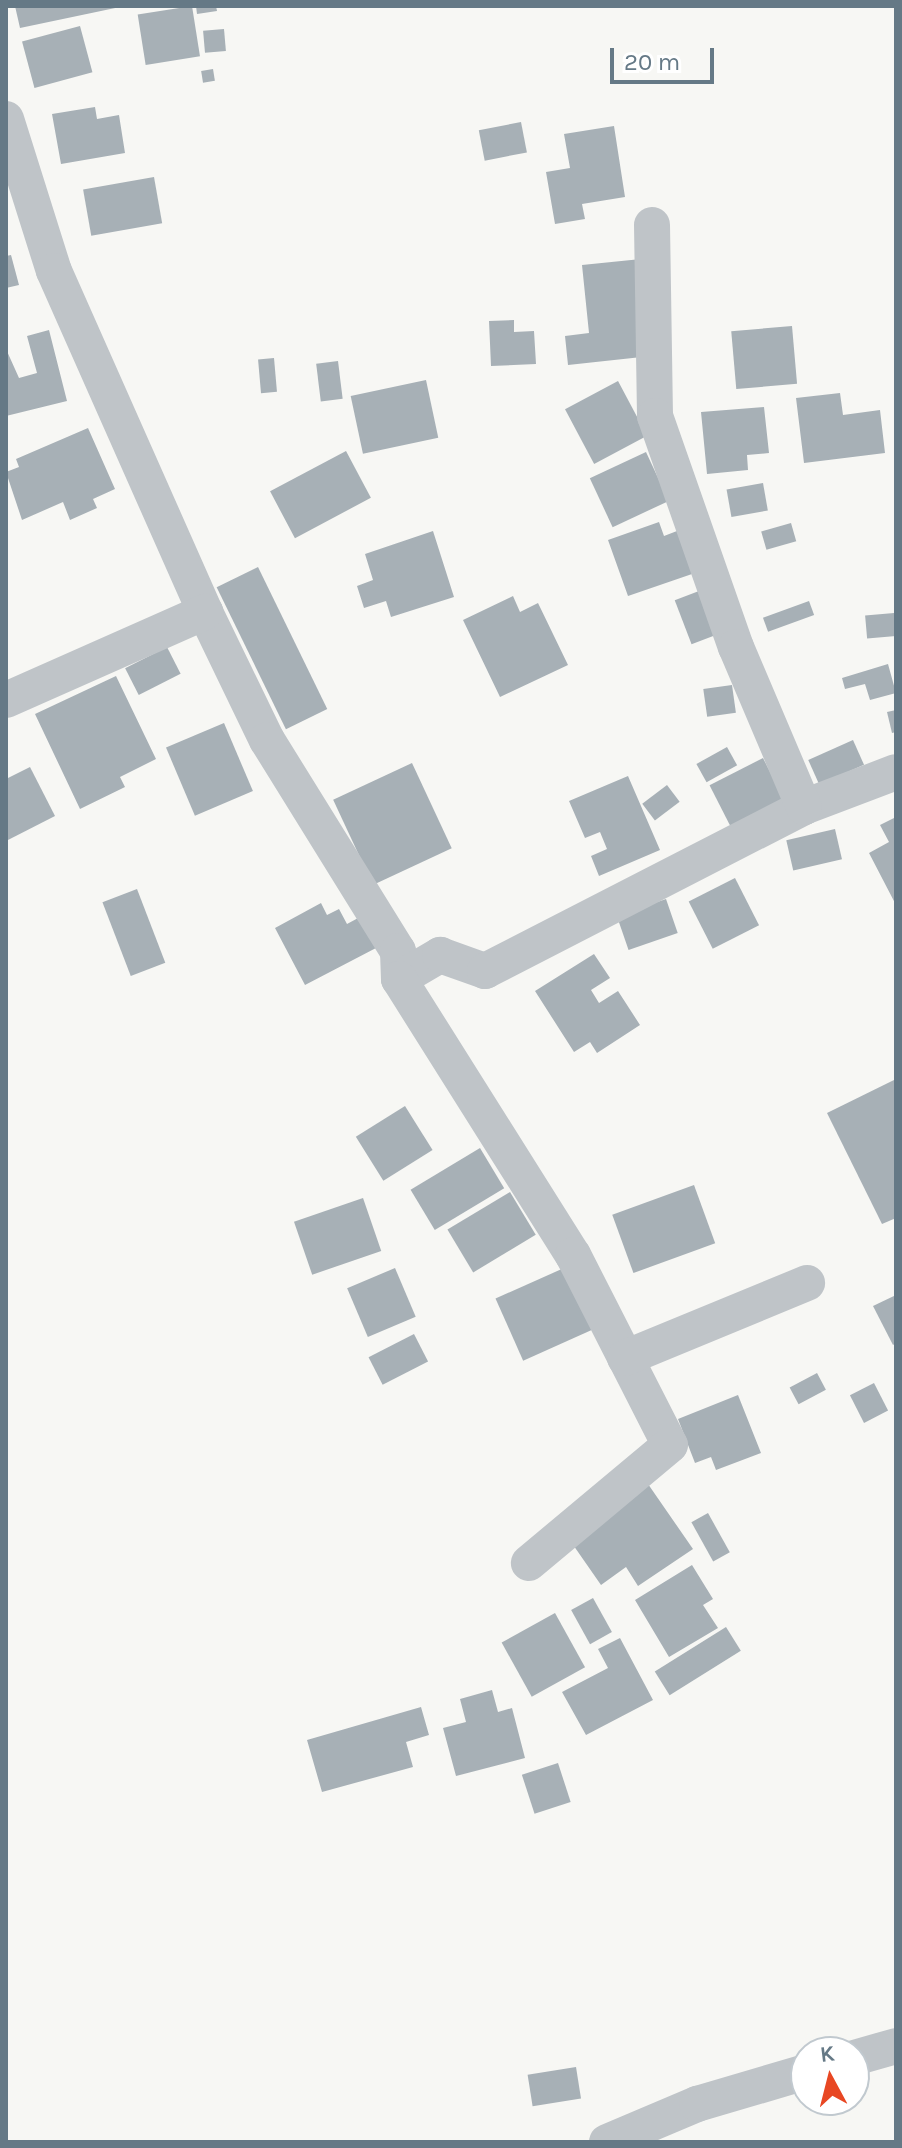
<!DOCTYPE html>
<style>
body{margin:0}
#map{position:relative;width:902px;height:2148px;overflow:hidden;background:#f7f7f4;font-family:Karla,sans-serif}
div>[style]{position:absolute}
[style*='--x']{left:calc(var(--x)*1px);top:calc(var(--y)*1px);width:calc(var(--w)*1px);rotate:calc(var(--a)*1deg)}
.building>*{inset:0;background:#a7b0b6;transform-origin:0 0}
.minor>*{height:36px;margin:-18px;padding:0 18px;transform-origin:18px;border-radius:18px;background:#bfc4c8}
span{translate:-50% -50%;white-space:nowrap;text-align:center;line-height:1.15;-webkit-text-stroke:8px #fff;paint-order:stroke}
.frame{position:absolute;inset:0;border:8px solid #657986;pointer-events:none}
.north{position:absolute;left:790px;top:2036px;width:80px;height:80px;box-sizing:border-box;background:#fff;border:2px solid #c1c9cf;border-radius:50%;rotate:353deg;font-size:22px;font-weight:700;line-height:32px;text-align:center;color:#657986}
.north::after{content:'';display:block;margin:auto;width:28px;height:36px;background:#e84723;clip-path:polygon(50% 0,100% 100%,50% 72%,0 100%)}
.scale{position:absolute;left:610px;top:48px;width:104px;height:36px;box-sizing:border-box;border:4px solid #657986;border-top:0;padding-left:10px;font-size:24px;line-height:28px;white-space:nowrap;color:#657986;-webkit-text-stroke:6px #fff;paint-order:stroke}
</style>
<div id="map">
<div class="building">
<div style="clip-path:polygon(15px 6px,120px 6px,120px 7px,20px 28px)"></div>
<div style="left:192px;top:6px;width:51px;height:55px;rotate:81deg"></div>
<div style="clip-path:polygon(196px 6px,216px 6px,217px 11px,197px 14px)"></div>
<div style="left:80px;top:26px;width:48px;height:60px;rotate:75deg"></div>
<div style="left:224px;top:29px;width:22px;height:21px;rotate:85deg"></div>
<div style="left:213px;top:69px;width:12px;height:12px;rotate:81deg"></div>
<div style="clip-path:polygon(95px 107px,97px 119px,119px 115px,125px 153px,61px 164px,52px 114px)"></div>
<div style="left:521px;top:122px;width:31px;height:43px;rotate:79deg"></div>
<div style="clip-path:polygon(614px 126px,625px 197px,582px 204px,585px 219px,555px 224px,546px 172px,570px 168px,564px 134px)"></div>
<div style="left:154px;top:177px;width:47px;height:72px;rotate:80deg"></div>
<div style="clip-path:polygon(11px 255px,19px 285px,6px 288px,6px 256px)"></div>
<div style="clip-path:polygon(641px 259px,651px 356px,568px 365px,565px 336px,589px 333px,582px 265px)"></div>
<div style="clip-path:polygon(514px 320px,514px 332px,534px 331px,536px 364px,491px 366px,489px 321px)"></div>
<div style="left:792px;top:326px;width:58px;height:61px;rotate:85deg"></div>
<div style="clip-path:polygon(49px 330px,67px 401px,6px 416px,6px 349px,19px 378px,37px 373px,27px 336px)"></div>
<div style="left:274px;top:358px;width:34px;height:16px;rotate:85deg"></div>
<div style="left:338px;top:361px;width:38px;height:22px;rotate:83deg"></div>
<div style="left:426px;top:380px;width:59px;height:77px;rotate:78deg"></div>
<div style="left:618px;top:381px;width:62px;height:60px;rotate:62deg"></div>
<div style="clip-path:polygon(840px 393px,843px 415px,880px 410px,885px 453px,804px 463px,796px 398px)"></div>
<div style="clip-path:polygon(764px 407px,769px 453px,747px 455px,748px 470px,707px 474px,701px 412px)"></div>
<div style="clip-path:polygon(88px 428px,115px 489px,93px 499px,97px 508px,70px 520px,63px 502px,22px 520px,6px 472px,19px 467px,16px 459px)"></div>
<div style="left:346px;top:451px;width:53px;height:86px;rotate:62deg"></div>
<div style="left:646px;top:452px;width:54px;height:62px;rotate:65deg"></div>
<div style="left:763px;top:483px;width:28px;height:37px;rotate:80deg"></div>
<div style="clip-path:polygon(659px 522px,664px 536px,677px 531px,692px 574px,628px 596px,608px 540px)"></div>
<div style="left:791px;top:523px;width:19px;height:31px;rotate:74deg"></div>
<div style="clip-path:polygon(433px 531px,454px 597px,391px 617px,386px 601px,364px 608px,357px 586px,373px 580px,365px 554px)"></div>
<div style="left:258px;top:567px;width:158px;height:46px;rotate:64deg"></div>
<div style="left:699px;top:591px;width:47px;height:26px;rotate:69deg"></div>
<div style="clip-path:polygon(513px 596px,520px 612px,538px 603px,568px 665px,500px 697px,463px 620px)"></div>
<div style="left:809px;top:601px;width:15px;height:49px;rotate:70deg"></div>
<div style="left:894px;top:613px;width:23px;height:29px;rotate:85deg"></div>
<div style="left:167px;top:647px;width:30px;height:47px;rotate:63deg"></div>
<div style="clip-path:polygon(888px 664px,896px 693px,870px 700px,865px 684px,845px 689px,842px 678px)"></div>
<div style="clip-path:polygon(116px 676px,156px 759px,120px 777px,125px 787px,80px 809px,35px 714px)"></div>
<div style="left:732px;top:685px;width:28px;height:29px;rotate:82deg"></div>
<div style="clip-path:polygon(896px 710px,896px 732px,892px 733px,887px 712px)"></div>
<div style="left:224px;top:723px;width:74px;height:63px;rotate:67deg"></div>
<div style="left:853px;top:740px;width:27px;height:49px;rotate:66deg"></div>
<div style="left:727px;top:747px;width:21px;height:35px;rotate:61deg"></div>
<div style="left:763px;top:758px;width:48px;height:60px;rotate:63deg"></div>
<div style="left:412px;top:763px;width:94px;height:87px;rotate:65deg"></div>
<div style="clip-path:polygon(30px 767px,55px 816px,6px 841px,6px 779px)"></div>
<div style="clip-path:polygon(628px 776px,660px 850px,599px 876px,591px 856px,607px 849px,600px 832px,585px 838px,569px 801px)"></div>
<div style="left:667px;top:785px;width:21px;height:31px;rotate:53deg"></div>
<div style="clip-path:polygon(896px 817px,896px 905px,869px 853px,889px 842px,880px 825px)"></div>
<div style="left:835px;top:829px;width:31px;height:50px;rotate:77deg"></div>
<div style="left:735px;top:878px;width:53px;height:52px;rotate:63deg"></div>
<div style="left:137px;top:889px;width:79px;height:37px;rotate:69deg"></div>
<div style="left:666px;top:899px;width:36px;height:52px;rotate:71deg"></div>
<div style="clip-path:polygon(321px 903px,327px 915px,339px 909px,347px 924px,360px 917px,376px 948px,305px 985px,275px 928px)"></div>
<div style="clip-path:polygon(594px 954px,610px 978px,591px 990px,599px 1003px,618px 991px,640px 1025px,597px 1053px,590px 1042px,574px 1052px,535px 991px)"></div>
<div style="clip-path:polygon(896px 1079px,896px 1218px,882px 1224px,827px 1113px)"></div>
<div style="left:405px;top:1106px;width:52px;height:58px;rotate:58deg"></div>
<div style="left:480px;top:1148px;width:47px;height:81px;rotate:59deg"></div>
<div style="left:694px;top:1185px;width:62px;height:87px;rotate:70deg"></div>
<div style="left:510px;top:1192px;width:50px;height:73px;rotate:59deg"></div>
<div style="left:363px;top:1198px;width:56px;height:73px;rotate:71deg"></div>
<div style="left:395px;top:1268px;width:53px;height:52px;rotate:67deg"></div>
<div style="left:564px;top:1268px;width:68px;height:75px;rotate:66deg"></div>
<div style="clip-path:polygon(896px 1295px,896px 1343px,893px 1345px,873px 1306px)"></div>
<div style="left:414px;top:1334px;width:31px;height:51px;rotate:63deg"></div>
<div style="left:817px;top:1373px;width:19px;height:31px;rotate:62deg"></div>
<div style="left:874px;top:1383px;width:31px;height:27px;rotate:63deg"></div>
<div style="clip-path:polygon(738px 1395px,761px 1453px,716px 1470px,711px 1457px,695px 1463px,678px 1419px)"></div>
<div style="clip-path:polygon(648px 1484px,693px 1549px,638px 1586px,626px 1567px,601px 1585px,569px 1539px)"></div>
<div style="left:708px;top:1513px;width:45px;height:19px;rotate:61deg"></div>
<div style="clip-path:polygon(692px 1565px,713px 1599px,703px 1605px,718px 1628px,669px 1657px,635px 1600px)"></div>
<div style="left:593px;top:1598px;width:39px;height:25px;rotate:61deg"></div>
<div style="left:555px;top:1613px;width:62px;height:61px;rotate:61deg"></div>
<div style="left:726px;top:1627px;width:28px;height:84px;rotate:58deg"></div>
<div style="clip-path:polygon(620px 1638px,653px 1700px,586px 1735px,562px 1692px,608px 1668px,598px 1649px)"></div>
<div style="clip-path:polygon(492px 1690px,498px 1712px,512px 1708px,525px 1758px,456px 1776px,443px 1728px,466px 1722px,460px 1699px)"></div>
<div style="clip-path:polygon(421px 1707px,429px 1735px,406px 1742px,413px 1767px,322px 1792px,307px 1740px)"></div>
<div style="left:558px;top:1763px;width:41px;height:38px;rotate:72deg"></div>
<div style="left:576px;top:2067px;width:32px;height:49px;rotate:81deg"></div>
</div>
<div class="minor">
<div style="--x:6;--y:119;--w:159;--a:72.5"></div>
<div style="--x:54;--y:271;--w:373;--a:66.1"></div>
<div style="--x:205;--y:612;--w:142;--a:64.2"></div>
<div style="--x:267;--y:740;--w:248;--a:58.2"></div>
<div style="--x:398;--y:951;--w:28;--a:88"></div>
<div style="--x:399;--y:979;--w:48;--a:-30.3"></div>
<div style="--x:440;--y:955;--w:48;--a:19.6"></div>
<div style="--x:485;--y:971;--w:359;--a:-27.2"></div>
<div style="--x:804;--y:807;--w:98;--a:-20.8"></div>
<div style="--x:652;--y:225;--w:191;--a:89.1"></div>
<div style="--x:655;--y:416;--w:245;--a:70.7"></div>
<div style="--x:736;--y:647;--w:174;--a:67"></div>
<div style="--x:6;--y:700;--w:218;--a:-23.9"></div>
<div style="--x:399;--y:979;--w:326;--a:57.8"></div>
<div style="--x:573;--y:1255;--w:213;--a:63"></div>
<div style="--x:670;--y:1445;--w:184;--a:140.1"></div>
<div style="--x:625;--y:1358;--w:197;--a:-22.4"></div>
<div style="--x:854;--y:2058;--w:44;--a:-15.9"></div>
<div style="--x:607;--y:2142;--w:98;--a:-22.9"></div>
<div style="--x:697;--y:2104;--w:114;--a:-16.4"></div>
</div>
<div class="frame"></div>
<div class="north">K</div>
<div class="scale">20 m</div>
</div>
